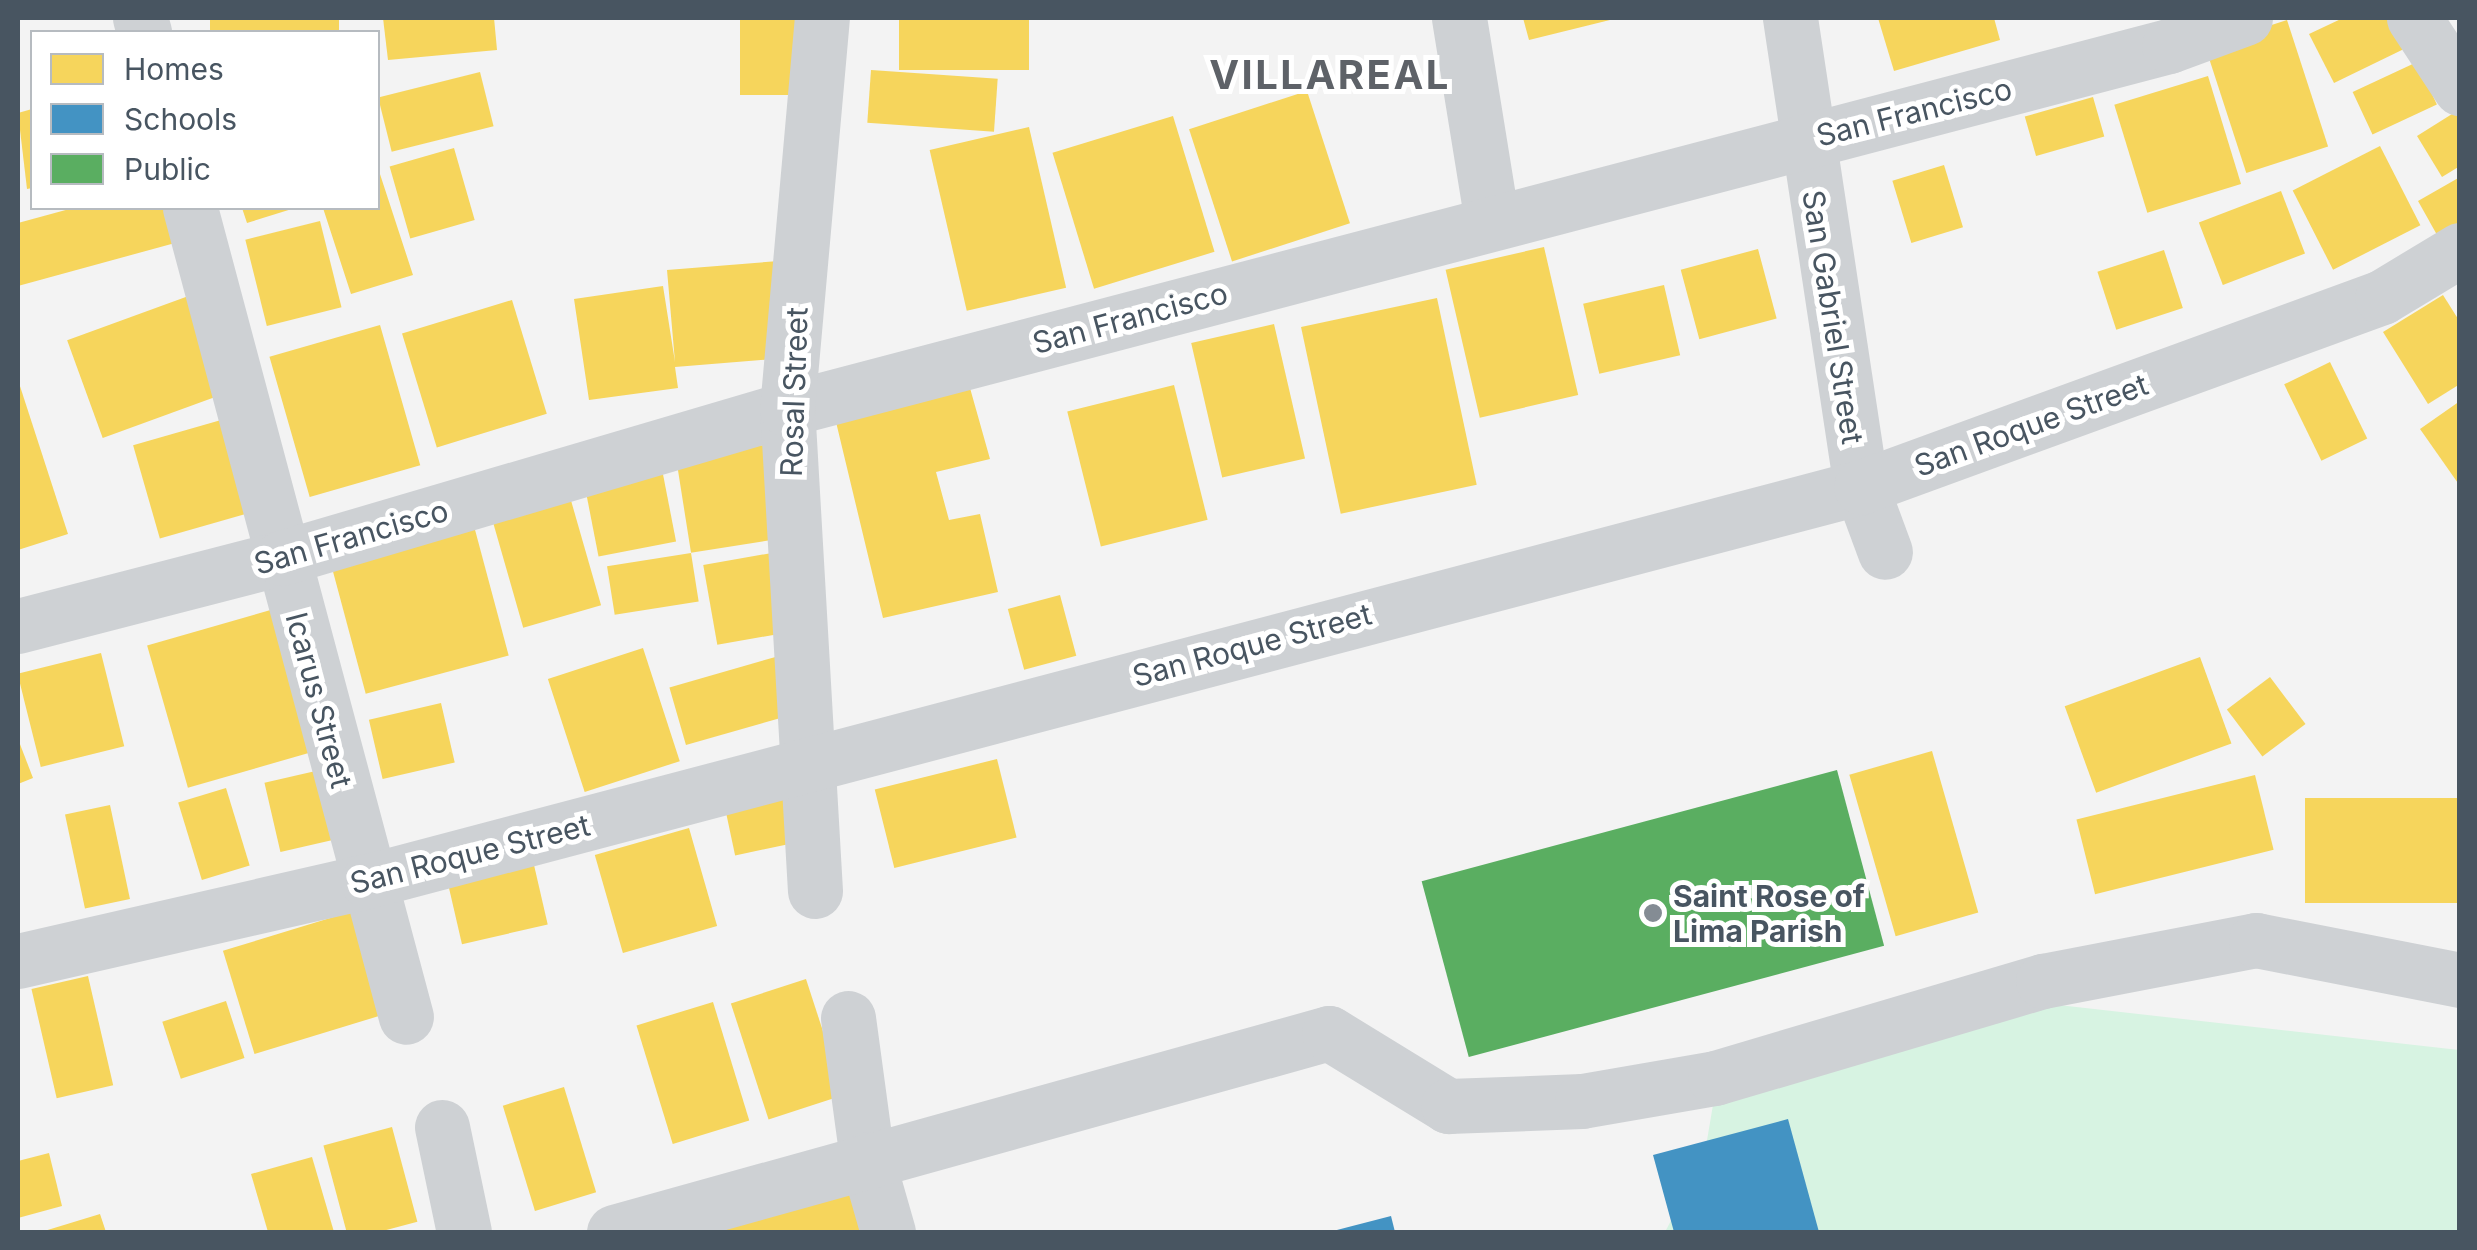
<!DOCTYPE html>
<style>
body{margin:0}
#map{position:relative;width:2477px;height:1250px;overflow:hidden;background:#f3f3f3;font-family:Inter,sans-serif}
div>[style]{position:absolute}
[style*='--x']{left:calc(var(--x)*1px);top:calc(var(--y)*1px);width:calc(var(--w)*1px);rotate:calc(var(--a)*1deg)}
.green>*{inset:0;background:#d7f3e2}
.homes>*{inset:0;background:#f6d55c;transform-origin:0 0}
.schools>*{inset:0;background:#4393c3}
.public>*{inset:0;background:#5aae61;transform-origin:0 0}
.minor>*{height:55px;margin:-27.5px;padding:0 27.5px;transform-origin:27.5px;border-radius:27.5px;background:#ced1d4}
.dots>*{width:28px;height:28px;translate:-50% -50%;box-sizing:border-box;border:5px solid #fff;border-radius:50%}
span{translate:-50% -50%;white-space:nowrap;text-align:center;line-height:1.15;-webkit-text-stroke:10px #fff;paint-order:stroke}
.street-label{font-size:30px;color:#485561}
.poi-label{font-size:30px;color:#485561;font-weight:700}
.left{translate:0 -50%;text-align:left}
.district-label{font-size:40px;color:#5e6268;font-weight:700;letter-spacing:2.5px}
.frame{position:absolute;inset:0;border:20px solid #485561;pointer-events:none}
.legend{position:absolute;left:30px;top:30px;width:350px;height:180px;box-sizing:border-box;background:#fff;border:2px solid #b6bbc0;margin:0;padding:12px 18px;list-style:none;font-size:30px;color:#485561}
.legend li{display:flex;align-items:center;gap:20px;height:50px}
.legend b{width:50px;border:2px solid #b6bbc0}
</style>
<div id="map">
<div class="green">
<div style="clip-path:polygon(1987px 997px,2459px 1050px,2459px 1232px,1665px 1232px,1704px 1158px,1715px 1093px)"></div>
</div>
<div class="homes">
<div style="left:210px;top:18px;width:129px;height:14px"></div>
<div style="clip-path:polygon(383px 18px,494px 18px,497px 50px,388px 60px)"></div>
<div style="left:740px;top:18px;width:70px;height:77px"></div>
<div style="left:899px;top:18px;width:130px;height:52px"></div>
<div style="clip-path:polygon(1523px 18px,1614px 18px,1614px 19px,1529px 40px)"></div>
<div style="clip-path:polygon(1878px 18px,1994px 18px,2000px 40px,1894px 71px)"></div>
<div style="clip-path:polygon(2343px 18px,2392px 18px,2406px 48px,2334px 83px,2309px 34px)"></div>
<div style="left:2287px;top:20px;width:133px;height:86px;rotate:72deg"></div>
<div style="left:2417px;top:62px;width:47px;height:71px;rotate:65deg"></div>
<div style="left:871px;top:70px;width:127px;height:53px;rotate:4deg"></div>
<div style="left:480px;top:72px;width:56px;height:105px;rotate:76deg"></div>
<div style="left:2208px;top:76px;width:113px;height:98px;rotate:73deg"></div>
<div style="left:1307px;top:91px;width:139px;height:124px;rotate:72deg"></div>
<div style="left:2093px;top:97px;width:41px;height:71px;rotate:74deg"></div>
<div style="clip-path:polygon(32px 109px,32px 188px,27px 189px,18px 113px)"></div>
<div style="clip-path:polygon(2460px 109px,2460px 166px,2442px 177px,2417px 136px)"></div>
<div style="left:1173px;top:116px;width:142px;height:126px;rotate:73deg"></div>
<div style="left:1029px;top:127px;width:165px;height:102px;rotate:77deg"></div>
<div style="left:2380px;top:146px;width:89px;height:98px;rotate:63deg"></div>
<div style="left:454px;top:148px;width:75px;height:67px;rotate:74deg"></div>
<div style="left:1944px;top:165px;width:65px;height:54px;rotate:73deg"></div>
<div style="clip-path:polygon(378px 168px,413px 275px,351px 294px,323px 208px,378px 208px)"></div>
<div style="clip-path:polygon(2460px 177px,2460px 232px,2441px 242px,2418px 201px)"></div>
<div style="left:2281px;top:191px;width:67px;height:88px;rotate:69deg"></div>
<div style="clip-path:polygon(73px 208px,177px 208px,186px 240px,18px 286px,18px 223px)"></div>
<div style="clip-path:polygon(242px 208px,295px 208px,247px 223px)"></div>
<div style="left:320px;top:221px;width:89px;height:77px;rotate:76deg"></div>
<div style="left:1544px;top:247px;width:152px;height:101px;rotate:77deg"></div>
<div style="left:1758px;top:249px;width:72px;height:80px;rotate:75deg"></div>
<div style="left:2164px;top:250px;width:61px;height:70px;rotate:72deg"></div>
<div style="clip-path:polygon(779px 261px,787px 358px,675px 367px,678px 388px,589px 400px,574px 299px,663px 286px,675px 362px,667px 270px)"></div>
<div style="left:1664px;top:285px;width:72px;height:83px;rotate:77deg"></div>
<div style="left:194px;top:294px;width:104px;height:135px;rotate:70deg"></div>
<div style="clip-path:polygon(2443px 295px,2460px 322px,2460px 384px,2428px 404px,2383px 332px)"></div>
<div style="left:1437px;top:298px;width:191px;height:139px;rotate:78deg"></div>
<div style="left:512px;top:300px;width:119px;height:115px;rotate:73deg"></div>
<div style="left:1274px;top:324px;width:138px;height:85px;rotate:77deg"></div>
<div style="left:380px;top:325px;width:146px;height:115px;rotate:74deg"></div>
<div style="left:2330px;top:362px;width:85px;height:51px;rotate:64deg"></div>
<div style="clip-path:polygon(18px 380px,68px 534px,18px 550px)"></div>
<div style="left:1174px;top:385px;width:139px;height:110px;rotate:76deg"></div>
<div style="clip-path:polygon(970px 388px,990px 459px,936px 472px,949px 520px,980px 514px,998px 592px,883px 618px,836px 422px)"></div>
<div style="clip-path:polygon(2460px 401px,2460px 486px,2420px 429px)"></div>
<div style="left:235px;top:416px;width:97px;height:106px;rotate:74deg"></div>
<div style="left:770px;top:444px;width:95px;height:95px;rotate:81deg"></div>
<div style="left:661px;top:464px;width:79px;height:79px;rotate:79deg"></div>
<div style="left:568px;top:490px;width:120px;height:81px;rotate:74deg"></div>
<div style="left:474px;top:526px;width:134px;height:148px;rotate:75deg"></div>
<div style="left:783px;top:551px;width:81px;height:81px;rotate:80deg"></div>
<div style="left:691px;top:553px;width:49px;height:85px;rotate:81deg"></div>
<div style="left:1060px;top:595px;width:63px;height:54px;rotate:75deg"></div>
<div style="left:274px;top:609px;width:148px;height:132px;rotate:74deg"></div>
<div style="left:643px;top:648px;width:119px;height:100px;rotate:72deg"></div>
<div style="left:101px;top:653px;width:96px;height:86px;rotate:76deg"></div>
<div style="left:779px;top:656px;width:60px;height:114px;rotate:74deg"></div>
<div style="left:2200px;top:657px;width:92px;height:144px;rotate:70deg"></div>
<div style="left:2270px;top:677px;width:59px;height:54px;rotate:53deg"></div>
<div style="left:441px;top:703px;width:61px;height:74px;rotate:77deg"></div>
<div style="clip-path:polygon(18px 739px,33px 778px,18px 784px)"></div>
<div style="left:1932px;top:751px;width:168px;height:86px;rotate:74deg"></div>
<div style="left:997px;top:759px;width:81px;height:126px;rotate:76deg"></div>
<div style="left:320px;top:770px;width:71px;height:57px;rotate:77deg"></div>
<div style="left:2255px;top:775px;width:77px;height:184px;rotate:76deg"></div>
<div style="left:226px;top:788px;width:81px;height:50px;rotate:73deg"></div>
<div style="left:793px;top:791px;width:51px;height:70px;rotate:78deg"></div>
<div style="left:2305px;top:798px;width:155px;height:105px"></div>
<div style="left:110px;top:805px;width:96px;height:46px;rotate:78deg"></div>
<div style="left:689px;top:828px;width:102px;height:98px;rotate:74deg"></div>
<div style="left:534px;top:865px;width:61px;height:88px;rotate:77deg"></div>
<div style="left:353px;top:911px;width:108px;height:136px;rotate:73deg"></div>
<div style="left:88px;top:976px;width:112px;height:58px;rotate:77deg"></div>
<div style="left:806px;top:979px;width:122px;height:79px;rotate:72deg"></div>
<div style="left:226px;top:1001px;width:60px;height:67px;rotate:72deg"></div>
<div style="left:713px;top:1002px;width:124px;height:80px;rotate:73deg"></div>
<div style="left:564px;top:1087px;width:110px;height:64px;rotate:73deg"></div>
<div style="left:392px;top:1127px;width:98px;height:71px;rotate:75deg"></div>
<div style="clip-path:polygon(49px 1153px,62px 1206px,18px 1218px,18px 1161px)"></div>
<div style="clip-path:polygon(312px 1157px,334px 1232px,268px 1232px,251px 1174px)"></div>
<div style="clip-path:polygon(850px 1190px,862px 1232px,707px 1232px)"></div>
<div style="clip-path:polygon(100px 1214px,106px 1232px,41px 1232px)"></div>
</div>
<div class="schools">
<div style="clip-path:polygon(1788px 1119px,1819px 1232px,1674px 1232px,1653px 1155px)"></div>
<div style="clip-path:polygon(1391px 1216px,1395px 1232px,1334px 1232px,1333px 1231px)"></div>
</div>
<div class="public">
<div style="left:1837px;top:770px;width:182px;height:430px;rotate:75deg"></div>
</div>
<div class="minor">
<div style="--x:140;--y:18;--w:15;--a:74"></div>
<div style="--x:1459;--y:18;--w:207;--a:80.8"></div>
<div style="--x:1790;--y:18;--w:474;--a:81.4"></div>
<div style="--x:1861;--y:487;--w:69;--a:69.7"></div>
<div style="--x:2414;--y:18;--w:84;--a:56.7"></div>
<div style="--x:190;--y:208;--w:837;--a:75.05"></div>
<div style="--x:18;--y:626;--w:272;--a:-14.5"></div>
<div style="--x:281;--y:558;--w:527;--a:-16.41"></div>
<div style="--x:787;--y:409;--w:1429;--a:-14.72"></div>
<div style="--x:2169;--y:46;--w:81;--a:-20.2"></div>
<div style="--x:815;--y:891;--w:483;--a:-93.3"></div>
<div style="--x:787;--y:409;--w:393;--a:-84.9"></div>
<div style="--x:18;--y:961;--w:359;--a:-12.9"></div>
<div style="--x:368;--y:881;--w:1544;--a:-14.78"></div>
<div style="--x:1861;--y:487;--w:555;--a:-20.04"></div>
<div style="--x:2382;--y:297;--w:91;--a:-31.1"></div>
<div style="--x:848;--y:1018;--w:142;--a:82.3"></div>
<div style="--x:867;--y:1159;--w:76;--a:74"></div>
<div style="--x:442;--y:1127;--w:107;--a:78.2"></div>
<div style="--x:614;--y:1232;--w:742;--a:-15.55"></div>
<div style="--x:1329;--y:1033;--w:140;--a:31.5"></div>
<div style="--x:1448;--y:1106;--w:134;--a:-2.1"></div>
<div style="--x:1582;--y:1101;--w:135;--a:-9.8"></div>
<div style="--x:1715;--y:1078;--w:342;--a:-16.5"></div>
<div style="--x:2043;--y:981;--w:217;--a:-10.9"></div>
<div style="--x:2256;--y:940;--w:208;--a:11.1"></div>
</div>
<div class="dots">
<div style="left:1653px;top:913px;background:#848c94"></div>
</div>
<div class="street-label">
<span style="left:1914px;top:112px;rotate:-14deg">San Francisco</span>
<span style="left:1833px;top:317px;rotate:81deg">San Gabriel Street</span>
<span style="left:1130px;top:318px;rotate:-15deg">San Francisco</span>
<span style="left:794px;top:392px;rotate:-88deg">Rosal Street</span>
<span style="left:2031px;top:425px;rotate:-20deg">San Roque Street</span>
<span style="left:351px;top:537px;rotate:-16deg">San Francisco</span>
<span style="left:1252px;top:645px;rotate:-15deg">San Roque Street</span>
<span style="left:319px;top:700px;rotate:75deg">Icarus Street</span>
<span style="left:470px;top:854px;rotate:-14deg">San Roque Street</span>
</div>
<div class="poi-label">
<span class="left" style="left:1673px;top:913px">Saint Rose of<br>Lima Parish</span>
</div>
<div class="district-label">
<span style="left:1330px;top:75px">VILLAREAL</span>
</div>
<div class="frame"></div>
<ul class="legend">
<li><b style="height:28px;background:#f6d55c"></b>Homes</li>
<li><b style="height:28px;background:#4393c3"></b>Schools</li>
<li><b style="height:28px;background:#5aae61"></b>Public</li>
</ul>
</div>
